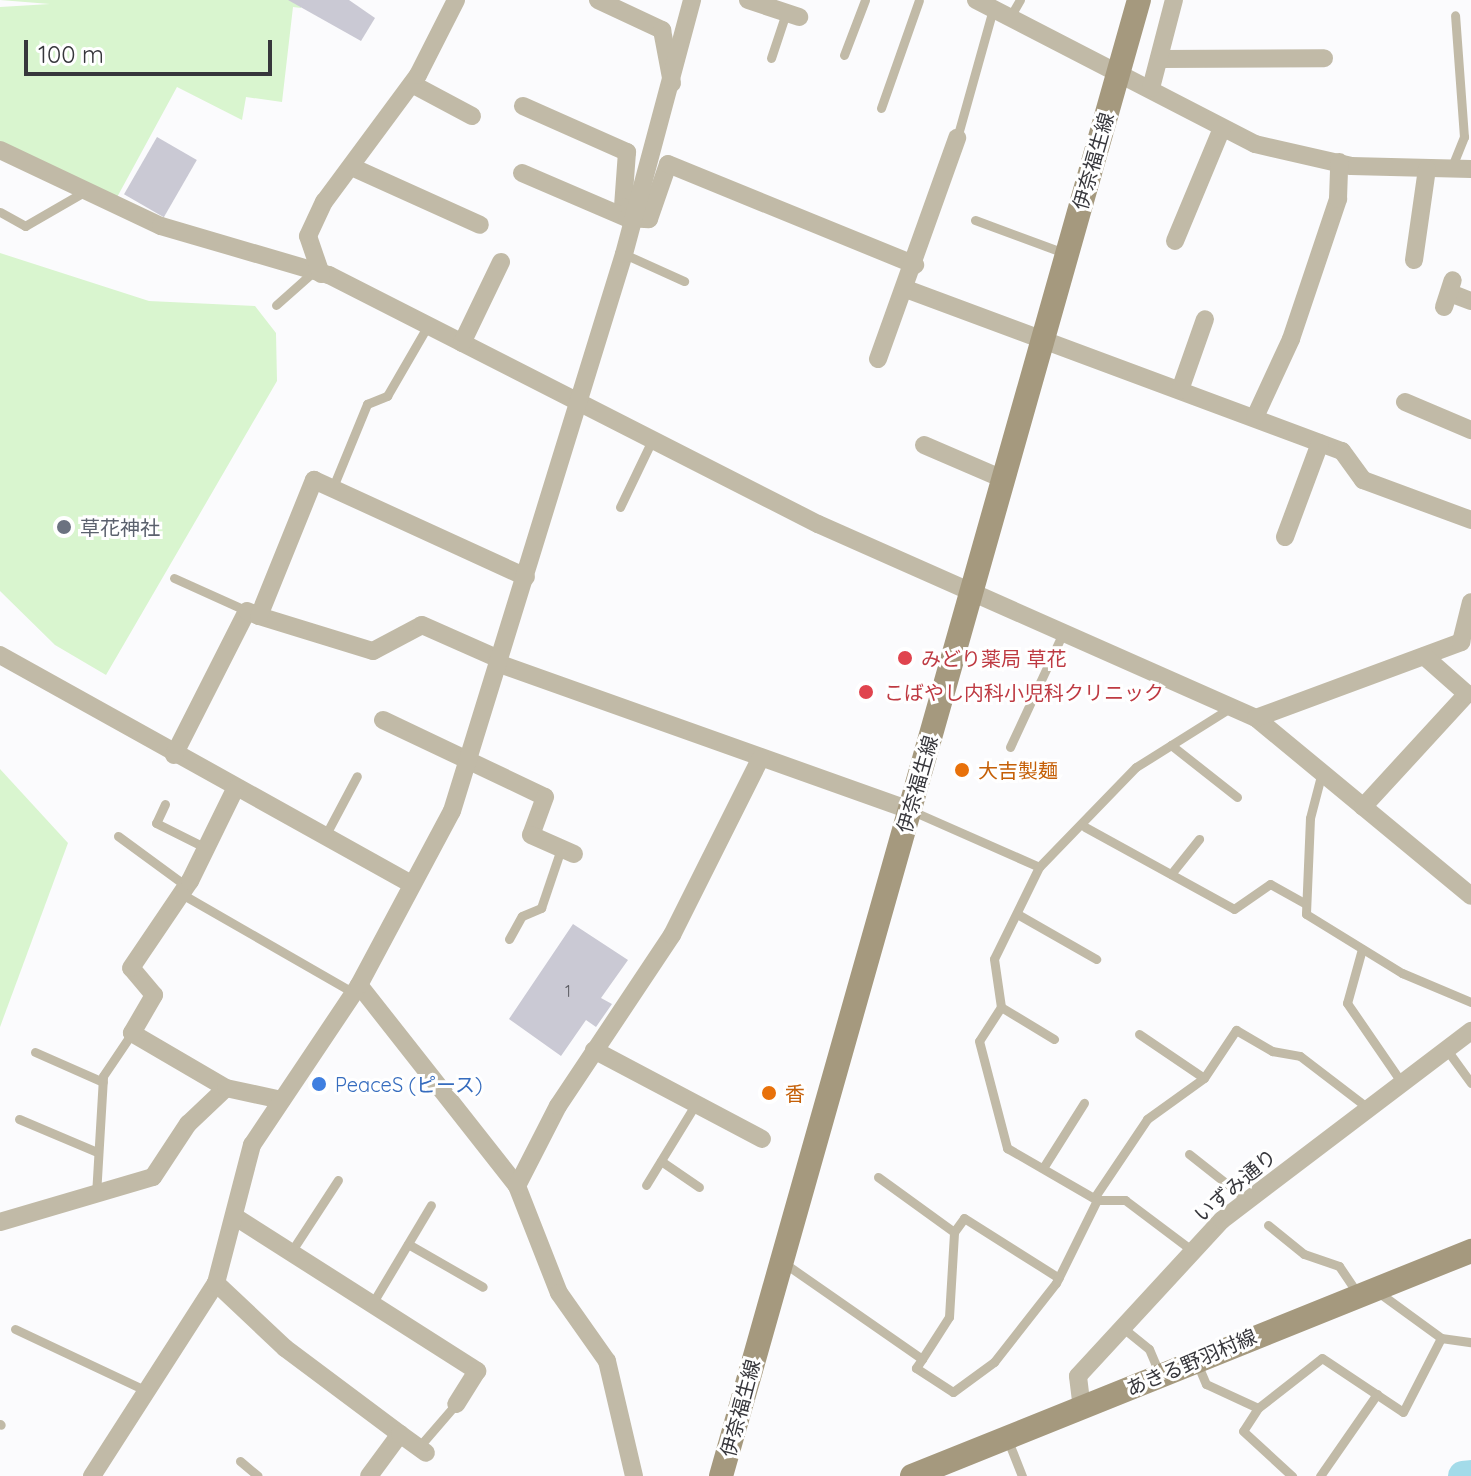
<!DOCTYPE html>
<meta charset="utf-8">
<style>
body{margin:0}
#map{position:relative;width:1471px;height:1476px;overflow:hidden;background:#fbfbfd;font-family:Quicksand,"Noto Sans JP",sans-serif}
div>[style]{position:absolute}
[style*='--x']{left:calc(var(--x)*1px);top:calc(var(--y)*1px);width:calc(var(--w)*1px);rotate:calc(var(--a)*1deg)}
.green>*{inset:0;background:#d9f5cf}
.river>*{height:30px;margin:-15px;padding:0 15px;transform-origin:15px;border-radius:15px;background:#a3dbe9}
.building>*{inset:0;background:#cac9d4;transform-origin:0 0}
.service>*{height:9px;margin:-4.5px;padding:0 4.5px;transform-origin:4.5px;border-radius:4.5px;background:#c1baa7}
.minor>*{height:18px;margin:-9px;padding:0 9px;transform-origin:9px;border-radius:9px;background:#c1baa7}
.secondary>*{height:24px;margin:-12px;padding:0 12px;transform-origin:12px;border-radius:12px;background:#a5997e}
.dots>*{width:22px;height:22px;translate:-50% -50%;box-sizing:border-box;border:4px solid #fff;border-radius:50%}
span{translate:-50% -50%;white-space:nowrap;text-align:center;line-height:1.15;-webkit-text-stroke:6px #fff;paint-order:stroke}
.number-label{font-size:16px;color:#5c5c62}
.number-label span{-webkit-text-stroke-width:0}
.street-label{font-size:20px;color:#37373c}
.worship-label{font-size:20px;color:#5b616d}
.left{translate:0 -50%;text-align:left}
.health-label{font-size:20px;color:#be3a42}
.food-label{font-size:20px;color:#c56008}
.shop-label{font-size:20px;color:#366cbe}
.scale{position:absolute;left:24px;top:40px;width:248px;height:36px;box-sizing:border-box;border:4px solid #37373c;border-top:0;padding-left:10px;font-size:24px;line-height:28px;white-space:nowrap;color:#37373c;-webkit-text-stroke:6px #fff;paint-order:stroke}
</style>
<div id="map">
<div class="green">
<div style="clip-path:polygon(0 0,302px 0,301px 8px,293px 7px,282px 102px,246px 97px,242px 120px,177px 87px,115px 201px,0 144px,0 7px,50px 4px)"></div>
<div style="clip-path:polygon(0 253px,149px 301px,255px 306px,276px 333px,277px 381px,106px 675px,55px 645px,0 591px)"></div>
<div style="clip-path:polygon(0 769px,68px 843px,0 1027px)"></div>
</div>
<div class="river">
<div style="--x:1463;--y:1476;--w:8;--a:-7"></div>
</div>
<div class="building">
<div style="clip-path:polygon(288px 0,349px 0,375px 18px,361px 41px)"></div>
<div style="left:157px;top:137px;width:46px;height:66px;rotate:30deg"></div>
<div style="clip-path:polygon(573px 924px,628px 960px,601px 998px,612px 1004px,596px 1027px,586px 1020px,561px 1056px,509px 1019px)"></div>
</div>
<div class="service">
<div style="--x:1010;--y:17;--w:20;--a:-60"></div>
<div style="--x:844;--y:55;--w:59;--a:-69.1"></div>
<div style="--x:771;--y:58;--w:47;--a:-71.6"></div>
<div style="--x:881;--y:108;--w:114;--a:-70.6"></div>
<div style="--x:957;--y:138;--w:134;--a:-74.4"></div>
<div style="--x:1451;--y:169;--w:35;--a:-68"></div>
<div style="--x:1464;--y:137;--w:122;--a:-94.2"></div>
<div style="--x:0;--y:212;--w:29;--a:29"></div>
<div style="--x:25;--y:226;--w:68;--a:-30"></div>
<div style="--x:975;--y:220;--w:98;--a:20.3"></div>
<div style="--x:624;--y:254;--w:66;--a:24.2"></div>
<div style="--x:276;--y:305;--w:48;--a:-41.6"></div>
<div style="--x:333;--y:487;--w:90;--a:-67.7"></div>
<div style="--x:367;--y:404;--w:22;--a:-22"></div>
<div style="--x:387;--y:396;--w:80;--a:-59.9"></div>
<div style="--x:620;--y:507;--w:76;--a:-64.4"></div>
<div style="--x:174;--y:578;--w:80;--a:24.3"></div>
<div style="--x:1171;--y:745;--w:84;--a:38.2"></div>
<div style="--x:1010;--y:747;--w:126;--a:-65.1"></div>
<div style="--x:1322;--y:772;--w:48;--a:104.6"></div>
<div style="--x:1310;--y:818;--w:96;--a:92.4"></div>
<div style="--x:1306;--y:914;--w:113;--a:31.6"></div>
<div style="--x:1402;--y:973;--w:75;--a:22.8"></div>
<div style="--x:165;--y:804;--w:21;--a:115"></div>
<div style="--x:156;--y:823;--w:56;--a:26.6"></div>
<div style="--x:910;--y:810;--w:141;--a:23.8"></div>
<div style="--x:1039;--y:867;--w:139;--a:-45.9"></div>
<div style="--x:1136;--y:767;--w:111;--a:-32.1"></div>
<div style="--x:1085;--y:827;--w:170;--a:28.8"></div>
<div style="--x:1234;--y:909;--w:44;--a:-34.8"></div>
<div style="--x:1270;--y:884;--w:41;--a:29.1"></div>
<div style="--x:118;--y:836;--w:84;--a:36.3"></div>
<div style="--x:324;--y:838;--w:70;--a:-62"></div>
<div style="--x:1039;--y:867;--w:102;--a:116.1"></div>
<div style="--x:994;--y:959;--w:49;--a:81.7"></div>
<div style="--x:1001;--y:1007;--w:40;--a:122.9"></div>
<div style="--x:979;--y:1041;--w:111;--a:75.3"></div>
<div style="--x:1007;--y:1148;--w:104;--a:30"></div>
<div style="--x:1097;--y:1200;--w:28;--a:0"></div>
<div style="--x:1125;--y:1200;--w:85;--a:36.9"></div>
<div style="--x:1171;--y:874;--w:45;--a:-51.3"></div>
<div style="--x:180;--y:893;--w:201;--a:29.9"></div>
<div style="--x:1019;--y:915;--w:89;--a:29.7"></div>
<div style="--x:509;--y:939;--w:26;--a:-61"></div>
<div style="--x:522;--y:916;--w:21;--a:-23"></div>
<div style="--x:541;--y:908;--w:62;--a:-71.3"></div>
<div style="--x:1362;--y:949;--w:56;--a:105.5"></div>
<div style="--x:1347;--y:1003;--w:97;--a:55.5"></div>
<div style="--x:1001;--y:1007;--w:62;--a:31.1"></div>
<div style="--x:1139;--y:1034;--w:78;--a:34.1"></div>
<div style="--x:1447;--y:1050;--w:41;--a:54"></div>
<div style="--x:35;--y:1052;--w:74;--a:23.8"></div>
<div style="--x:19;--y:1119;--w:85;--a:22.9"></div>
<div style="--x:1189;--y:1154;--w:73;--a:38.3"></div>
<div style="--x:661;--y:1161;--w:46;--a:34.4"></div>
<div style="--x:1043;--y:1168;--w:77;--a:-57.8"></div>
<div style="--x:878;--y:1177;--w:94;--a:35.9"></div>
<div style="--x:646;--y:1185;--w:94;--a:-58.5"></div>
<div style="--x:96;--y:1195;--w:119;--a:-86.6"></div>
<div style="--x:103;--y:1076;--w:52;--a:-56"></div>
<div style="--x:1094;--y:1198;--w:95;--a:-56.1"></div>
<div style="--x:1147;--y:1119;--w:70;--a:-35.7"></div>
<div style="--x:1204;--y:1078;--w:58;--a:-56.3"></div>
<div style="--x:1236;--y:1030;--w:42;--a:30.3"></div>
<div style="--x:1272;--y:1051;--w:28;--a:10"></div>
<div style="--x:1300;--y:1056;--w:86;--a:37.4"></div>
<div style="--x:1268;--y:1225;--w:46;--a:38.9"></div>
<div style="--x:1304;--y:1254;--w:37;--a:19"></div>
<div style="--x:1339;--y:1266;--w:32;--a:56"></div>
<div style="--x:408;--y:1244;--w:86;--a:29.8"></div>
<div style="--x:291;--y:1252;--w:86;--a:-56.9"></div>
<div style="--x:784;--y:1263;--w:168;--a:34.8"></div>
<div style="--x:922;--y:1359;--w:50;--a:-57.3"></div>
<div style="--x:949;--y:1317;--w:85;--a:-86.6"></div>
<div style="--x:954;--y:1232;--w:17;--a:-54"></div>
<div style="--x:964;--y:1218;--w:112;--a:32.3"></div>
<div style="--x:1378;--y:1292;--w:78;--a:36.1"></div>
<div style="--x:1441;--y:1338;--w:30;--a:8"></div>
<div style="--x:372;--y:1304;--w:115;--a:-59.2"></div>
<div style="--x:1123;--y:1328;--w:33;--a:39"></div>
<div style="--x:1149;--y:1349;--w:28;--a:67"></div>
<div style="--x:15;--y:1329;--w:148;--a:25.2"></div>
<div style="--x:922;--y:1359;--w:11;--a:124"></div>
<div style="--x:916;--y:1368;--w:44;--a:33"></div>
<div style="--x:953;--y:1392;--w:51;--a:-36.2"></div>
<div style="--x:994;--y:1362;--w:100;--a:-51.9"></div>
<div style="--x:1056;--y:1283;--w:93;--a:-63.7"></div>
<div style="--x:1197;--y:1363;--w:23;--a:67"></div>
<div style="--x:1206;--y:1384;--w:57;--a:24.8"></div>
<div style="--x:1258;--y:1408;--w:81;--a:-38"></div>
<div style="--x:1322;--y:1358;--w:97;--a:33.7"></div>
<div style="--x:1403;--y:1412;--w:83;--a:-62.8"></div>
<div style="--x:1258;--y:1408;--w:27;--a:123"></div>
<div style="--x:1243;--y:1431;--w:67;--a:42.6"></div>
<div style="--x:0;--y:1424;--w:1;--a:45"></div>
<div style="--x:1007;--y:1438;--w:41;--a:68.5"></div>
<div style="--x:418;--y:1448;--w:58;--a:-49.2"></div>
<div style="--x:240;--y:1461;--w:23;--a:40"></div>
<div style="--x:1320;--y:1476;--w:100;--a:-55.2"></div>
</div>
<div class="minor">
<div style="--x:598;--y:0;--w:71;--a:25.1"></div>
<div style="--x:662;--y:30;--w:54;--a:79.3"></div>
<div style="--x:748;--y:0;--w:54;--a:18.4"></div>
<div style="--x:976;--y:0;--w:314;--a:27.3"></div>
<div style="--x:1255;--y:144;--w:98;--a:12.9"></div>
<div style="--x:1351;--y:166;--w:120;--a:1.4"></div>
<div style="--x:1159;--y:59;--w:165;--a:-0.3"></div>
<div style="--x:412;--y:84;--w:68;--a:28.1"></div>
<div style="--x:1151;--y:88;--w:91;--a:-75.4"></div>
<div style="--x:523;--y:106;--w:114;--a:23.9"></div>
<div style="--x:627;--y:152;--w:55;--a:94.2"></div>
<div style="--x:623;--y:207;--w:16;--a:45"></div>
<div style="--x:0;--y:150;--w:178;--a:25.3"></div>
<div style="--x:161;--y:226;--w:175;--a:16.3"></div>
<div style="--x:329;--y:275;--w:549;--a:26.99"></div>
<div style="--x:818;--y:524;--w:479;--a:23.9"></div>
<div style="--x:1256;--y:718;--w:279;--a:39.6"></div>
<div style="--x:354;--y:168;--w:138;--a:24.3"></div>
<div style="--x:522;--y:173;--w:114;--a:23.2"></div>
<div style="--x:627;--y:218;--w:22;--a:3"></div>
<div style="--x:649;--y:219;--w:58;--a:-70.9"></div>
<div style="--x:668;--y:164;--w:267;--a:22.2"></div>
<div style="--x:1175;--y:241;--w:122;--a:-67.4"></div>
<div style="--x:1414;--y:260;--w:92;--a:-81.9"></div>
<div style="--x:321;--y:274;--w:40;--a:-108.9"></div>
<div style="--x:308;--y:236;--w:38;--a:-65"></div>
<div style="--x:324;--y:202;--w:158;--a:-53.5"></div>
<div style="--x:418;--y:75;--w:84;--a:-63.1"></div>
<div style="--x:906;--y:289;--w:465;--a:20.4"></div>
<div style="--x:1342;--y:451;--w:36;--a:54"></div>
<div style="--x:1363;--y:480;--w:115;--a:20.3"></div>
<div style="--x:1450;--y:293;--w:22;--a:21"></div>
<div style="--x:1444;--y:307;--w:28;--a:-72"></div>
<div style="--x:462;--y:343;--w:90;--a:-64.3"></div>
<div style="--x:878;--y:359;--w:235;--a:-70.3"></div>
<div style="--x:1180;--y:390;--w:75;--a:-70.6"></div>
<div style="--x:1405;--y:402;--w:72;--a:23"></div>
<div style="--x:1255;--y:417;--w:86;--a:-65.2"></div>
<div style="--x:1291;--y:339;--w:148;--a:-71.4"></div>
<div style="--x:1338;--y:199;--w:37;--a:-88"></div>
<div style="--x:924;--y:445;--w:86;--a:23.3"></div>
<div style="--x:1285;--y:537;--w:100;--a:-69.6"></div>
<div style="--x:259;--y:616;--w:119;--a:17.1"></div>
<div style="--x:373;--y:651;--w:55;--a:-28"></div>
<div style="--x:422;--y:625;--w:84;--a:23.8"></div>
<div style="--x:0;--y:655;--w:471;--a:29.1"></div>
<div style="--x:497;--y:663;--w:438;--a:19.6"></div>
<div style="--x:1256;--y:718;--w:219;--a:-20.3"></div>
<div style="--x:1461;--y:642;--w:41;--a:-76"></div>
<div style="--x:383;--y:720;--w:179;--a:25.4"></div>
<div style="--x:545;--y:797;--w:40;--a:110.2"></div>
<div style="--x:531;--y:835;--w:47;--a:23.8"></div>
<div style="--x:174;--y:755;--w:161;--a:-63.1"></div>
<div style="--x:247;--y:611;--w:13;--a:23"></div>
<div style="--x:259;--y:616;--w:147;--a:-68"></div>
<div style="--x:314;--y:480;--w:233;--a:24.6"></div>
<div style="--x:1363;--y:807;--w:154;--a:-47.4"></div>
<div style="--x:1467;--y:694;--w:57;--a:-138.5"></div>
<div style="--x:359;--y:985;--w:256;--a:51.8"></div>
<div style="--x:517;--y:1186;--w:115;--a:68.6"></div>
<div style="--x:559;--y:1293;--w:83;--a:54.8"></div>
<div style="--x:607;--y:1361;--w:118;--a:76.8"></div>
<div style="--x:594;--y:1050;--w:190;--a:27.9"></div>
<div style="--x:226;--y:1088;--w:109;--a:-149.7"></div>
<div style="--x:132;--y:1033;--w:44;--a:-59.9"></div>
<div style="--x:154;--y:995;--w:35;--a:-130"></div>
<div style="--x:131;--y:968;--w:105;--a:-55.9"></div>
<div style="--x:190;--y:881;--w:102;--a:-63.9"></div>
<div style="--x:517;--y:1186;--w:90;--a:-62.9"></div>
<div style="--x:558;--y:1106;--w:206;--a:-56.3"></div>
<div style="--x:672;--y:935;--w:197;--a:-63.4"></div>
<div style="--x:237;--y:1218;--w:285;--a:32.5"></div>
<div style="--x:477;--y:1371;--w:39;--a:122"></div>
<div style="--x:0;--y:1222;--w:159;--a:-16.4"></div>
<div style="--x:153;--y:1177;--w:64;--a:-56.6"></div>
<div style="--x:188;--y:1124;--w:52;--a:-43.5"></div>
<div style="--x:226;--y:1088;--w:57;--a:12.1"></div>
<div style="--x:216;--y:1283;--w:95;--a:43.3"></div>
<div style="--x:285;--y:1348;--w:144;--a:36.8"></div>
<div style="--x:400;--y:1434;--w:52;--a:126.4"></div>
<div style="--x:1082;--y:1409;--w:33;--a:-97"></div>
<div style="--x:1078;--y:1376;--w:212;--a:-47.3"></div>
<div style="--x:1222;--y:1220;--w:313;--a:-37.2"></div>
<div style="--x:400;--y:1434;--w:32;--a:36"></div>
<div style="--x:92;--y:1476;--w:229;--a:-57.3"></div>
<div style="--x:216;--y:1283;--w:143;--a:-75.4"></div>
<div style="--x:252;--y:1145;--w:192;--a:-56.2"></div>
<div style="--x:359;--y:985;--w:197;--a:-61.9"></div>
<div style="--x:452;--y:811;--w:583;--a:-72.84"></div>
<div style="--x:624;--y:254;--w:263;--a:-75"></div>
</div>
<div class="secondary">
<div style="--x:721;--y:1476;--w:1534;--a:-74.19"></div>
<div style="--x:912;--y:1476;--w:603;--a:-21.93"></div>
</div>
<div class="dots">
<div style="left:64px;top:527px;background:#6b7280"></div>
<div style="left:905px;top:658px;background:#e0444e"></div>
<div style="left:866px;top:692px;background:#e0444e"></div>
<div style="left:962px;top:770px;background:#e8710a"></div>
<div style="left:319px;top:1084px;background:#3f7fe0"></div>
<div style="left:769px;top:1093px;background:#e8710a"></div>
</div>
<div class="number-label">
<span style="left:568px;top:991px">1</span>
</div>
<div class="street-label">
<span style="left:1093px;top:161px;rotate:-74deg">伊奈福生線</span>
<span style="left:917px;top:784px;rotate:-74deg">伊奈福生線</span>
<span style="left:1235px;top:1185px;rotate:-40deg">いずみ通り</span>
<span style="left:1191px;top:1362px;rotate:-23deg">あきる野羽村線</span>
<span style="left:740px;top:1408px;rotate:-75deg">伊奈福生線</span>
</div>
<div class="worship-label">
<span class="left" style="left:80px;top:527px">草花神社</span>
</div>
<div class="health-label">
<span class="left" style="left:921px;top:658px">みどり薬局 草花</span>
<span class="left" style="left:884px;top:692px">こばやし内科小児科クリニック</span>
</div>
<div class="food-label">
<span class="left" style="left:978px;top:770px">大吉製麺</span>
<span class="left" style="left:785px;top:1093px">香</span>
</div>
<div class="shop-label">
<span class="left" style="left:335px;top:1084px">PeaceS (ピース)</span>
</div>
<div class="scale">100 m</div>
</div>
